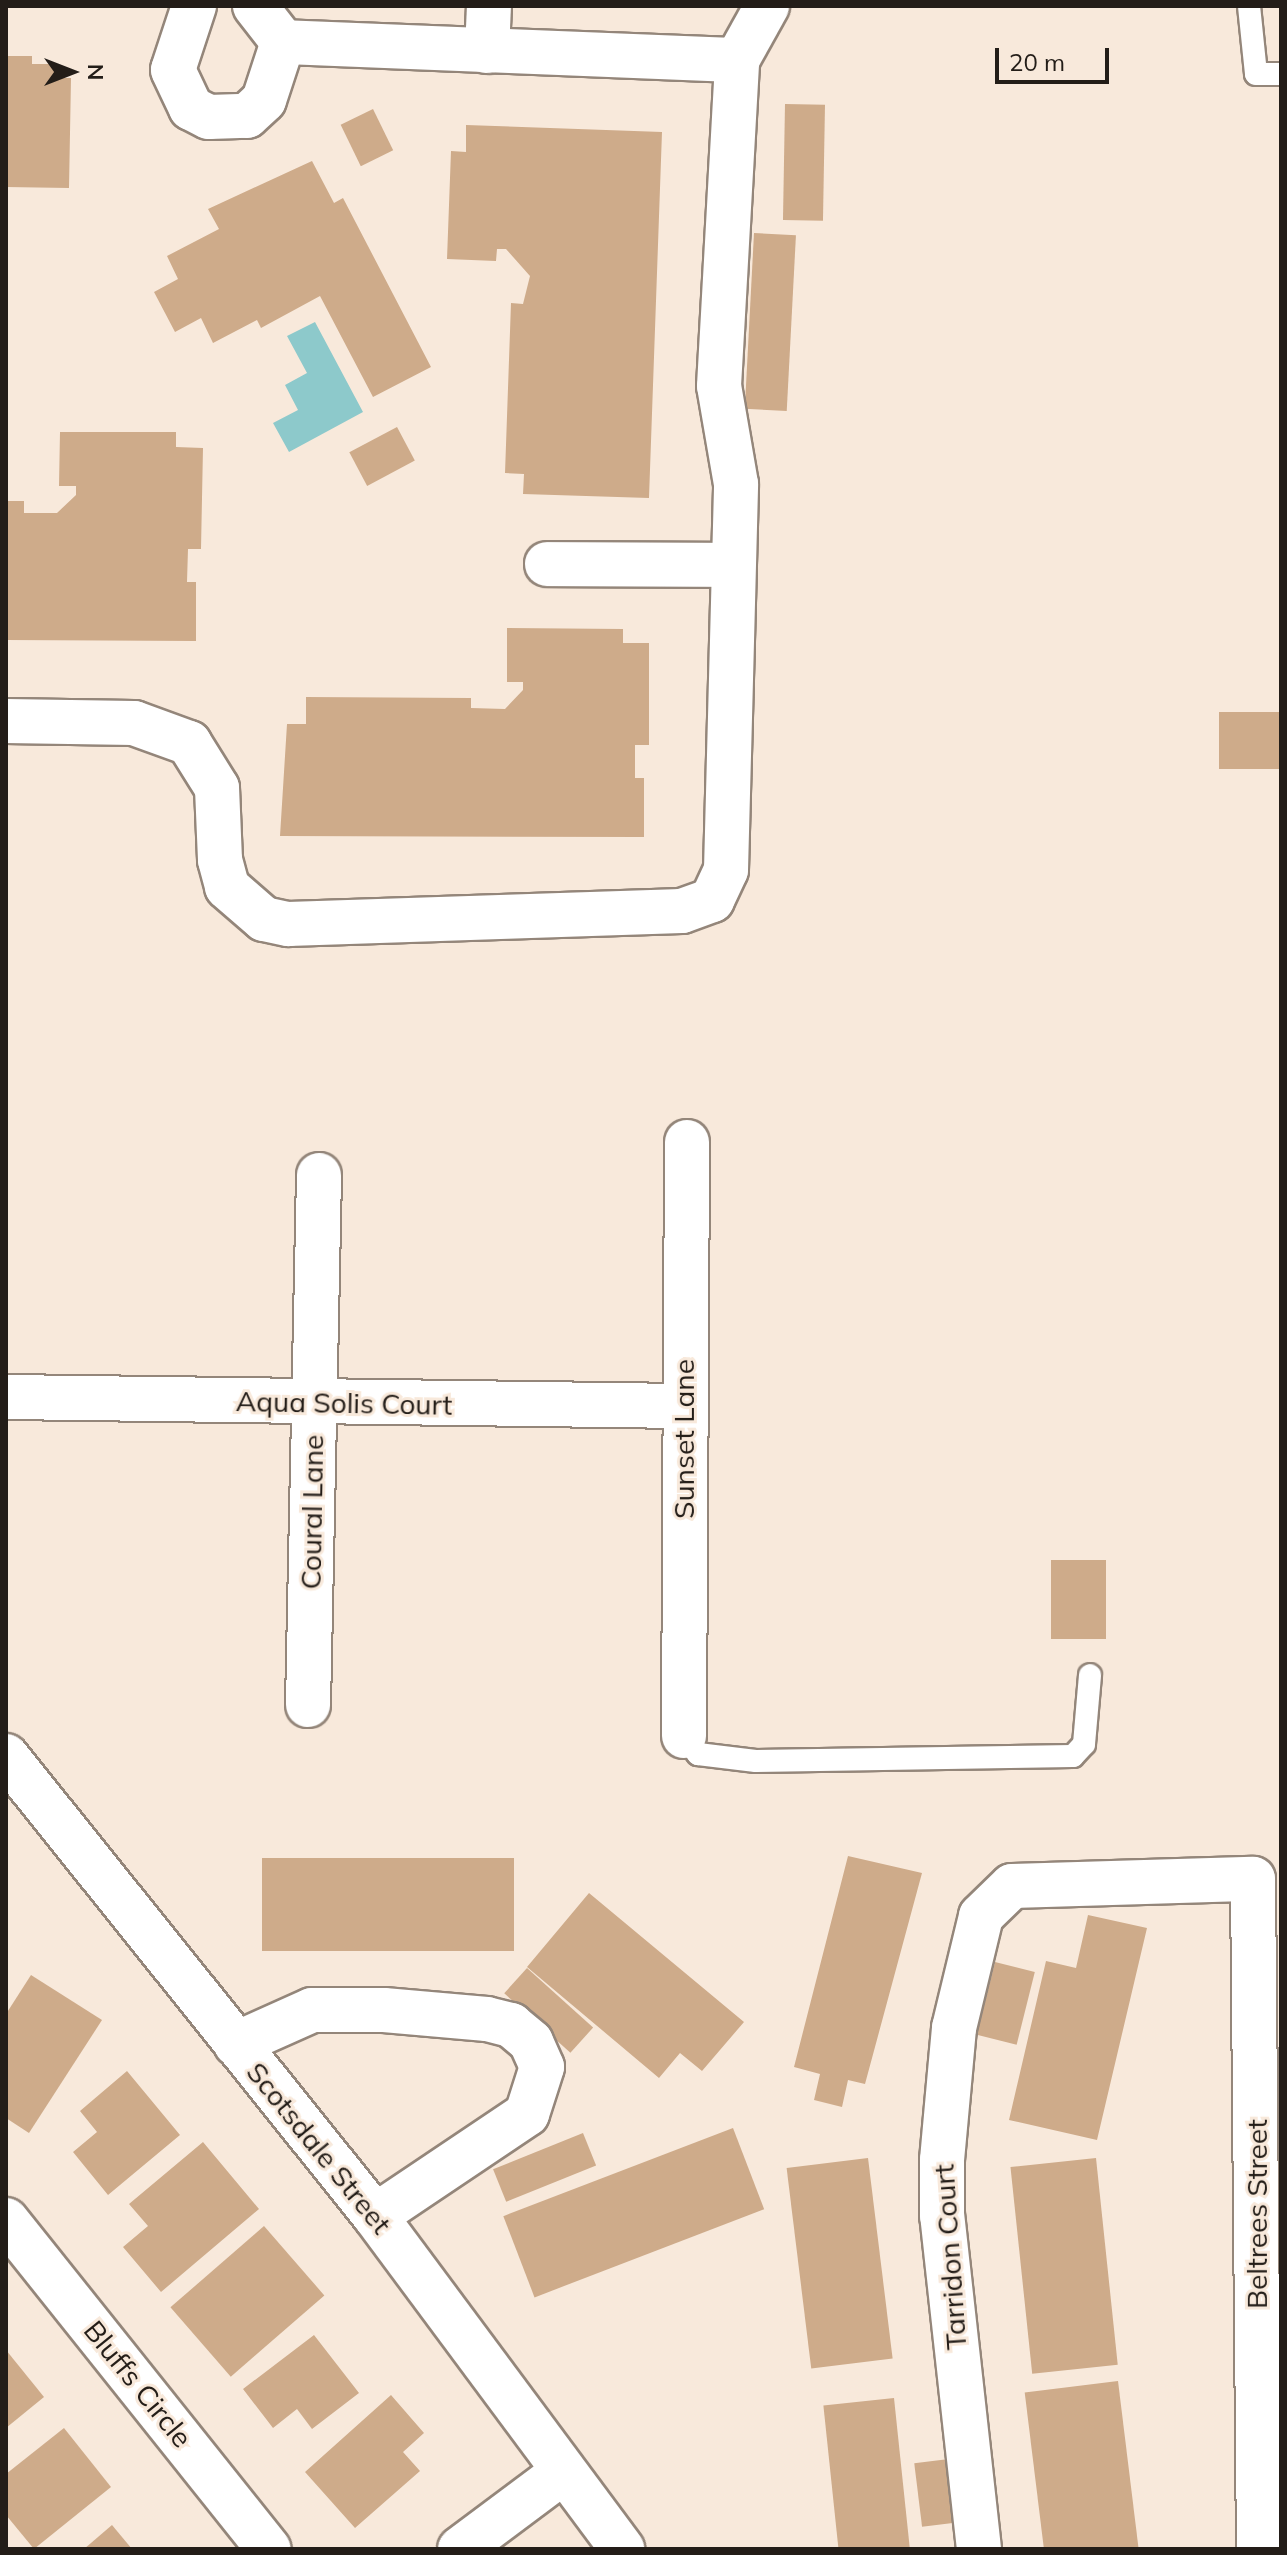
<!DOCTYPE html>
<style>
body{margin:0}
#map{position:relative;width:1287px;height:2555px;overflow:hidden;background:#f8e9db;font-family:Mulish,sans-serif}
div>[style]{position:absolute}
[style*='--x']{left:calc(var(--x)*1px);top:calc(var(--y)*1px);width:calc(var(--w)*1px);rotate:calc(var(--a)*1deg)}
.water>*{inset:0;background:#8dc9cb}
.building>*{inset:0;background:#ceab8a;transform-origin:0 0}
.roads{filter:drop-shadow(2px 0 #94867a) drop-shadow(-2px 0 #94867a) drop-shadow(0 2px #94867a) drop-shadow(0 -2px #94867a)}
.service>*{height:22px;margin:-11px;padding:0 11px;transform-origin:11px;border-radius:11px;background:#fff}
.minor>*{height:44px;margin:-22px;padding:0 22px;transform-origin:22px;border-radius:22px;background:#fff}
.tertiary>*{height:44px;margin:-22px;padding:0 22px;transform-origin:22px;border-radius:22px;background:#fff}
span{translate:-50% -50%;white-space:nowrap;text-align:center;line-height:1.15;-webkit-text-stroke:6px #f8e9db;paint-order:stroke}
.street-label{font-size:28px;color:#231d18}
.frame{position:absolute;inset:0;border:8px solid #231d18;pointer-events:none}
.north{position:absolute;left:32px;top:32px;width:80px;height:80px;-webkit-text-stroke:6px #f8e9db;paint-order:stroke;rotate:90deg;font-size:22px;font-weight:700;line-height:32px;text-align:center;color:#231d18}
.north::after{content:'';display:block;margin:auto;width:28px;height:36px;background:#231d18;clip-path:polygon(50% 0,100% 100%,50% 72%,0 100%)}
.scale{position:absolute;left:995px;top:48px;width:114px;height:36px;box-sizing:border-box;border:4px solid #231d18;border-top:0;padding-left:10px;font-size:24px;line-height:28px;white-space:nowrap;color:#231d18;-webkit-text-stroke:6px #f8e9db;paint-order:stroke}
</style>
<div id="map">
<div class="water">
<div style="clip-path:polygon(315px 322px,363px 412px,289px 452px,273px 423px,298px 410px,285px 385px,307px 373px,287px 336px)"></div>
</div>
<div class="building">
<div style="clip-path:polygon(6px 56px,32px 56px,32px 64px,54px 64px,54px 78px,71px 78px,69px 188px,6px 187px)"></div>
<div style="left:785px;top:104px;width:40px;height:116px;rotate:1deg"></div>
<div style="left:373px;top:109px;width:46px;height:36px;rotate:64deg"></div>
<div style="clip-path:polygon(466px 125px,662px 132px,649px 498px,523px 494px,524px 474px,505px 473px,511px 303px,523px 304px,530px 276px,506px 249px,497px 249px,496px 261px,447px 259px,451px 151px,466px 152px)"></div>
<div style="clip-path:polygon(312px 161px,334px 203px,343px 198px,431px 367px,373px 397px,320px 296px,261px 328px,257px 320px,213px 343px,201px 318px,175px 332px,154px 292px,178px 279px,167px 256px,219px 229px,208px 209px)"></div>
<div style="left:754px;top:233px;width:42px;height:176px;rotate:3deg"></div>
<div style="left:397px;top:427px;width:38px;height:54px;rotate:62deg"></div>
<div style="clip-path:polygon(60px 432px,176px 432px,176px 447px,203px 448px,201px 549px,188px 549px,187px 582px,196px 582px,196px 641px,6px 640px,6px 501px,24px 501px,24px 513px,57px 513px,76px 495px,76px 486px,59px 486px)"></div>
<div style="clip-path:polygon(507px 628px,623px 629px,623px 643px,649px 643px,649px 745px,635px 745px,635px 778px,644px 778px,644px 837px,280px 836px,287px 724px,306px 724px,306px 697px,471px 698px,471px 708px,505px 709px,523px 690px,523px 682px,507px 682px)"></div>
<div style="left:1219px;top:712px;width:62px;height:57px"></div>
<div style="left:1051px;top:1560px;width:55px;height:79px"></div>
<div style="clip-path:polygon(848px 1856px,922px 1873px,865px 2084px,848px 2080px,842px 2107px,814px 2100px,820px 2074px,794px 2067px)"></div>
<div style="left:262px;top:1858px;width:252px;height:93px"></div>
<div style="clip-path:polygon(589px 1893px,744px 2022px,702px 2071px,680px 2053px,659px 2078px,527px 1967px)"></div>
<div style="clip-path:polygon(1088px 1915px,1147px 1928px,1097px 2140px,1009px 2120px,1046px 1961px,1076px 1968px)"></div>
<div style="left:995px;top:1962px;width:41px;height:75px;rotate:14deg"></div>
<div style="left:527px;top:1968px;width:89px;height:34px;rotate:42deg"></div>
<div style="clip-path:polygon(31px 1975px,102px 2020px,29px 2133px,6px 2118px,6px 2014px)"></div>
<div style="clip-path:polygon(127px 2071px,180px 2135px,108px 2195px,73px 2152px,97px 2132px,80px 2111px)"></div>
<div style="left:733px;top:2128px;width:87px;height:246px;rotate:69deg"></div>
<div style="left:583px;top:2133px;width:35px;height:97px;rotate:68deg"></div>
<div style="clip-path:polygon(203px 2142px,259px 2209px,161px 2292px,123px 2247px,148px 2226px,129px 2204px)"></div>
<div style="left:868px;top:2158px;width:202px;height:82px;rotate:83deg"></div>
<div style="left:1096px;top:2158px;width:208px;height:86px;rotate:84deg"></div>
<div style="left:264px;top:2226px;width:92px;height:124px;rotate:49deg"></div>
<div style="clip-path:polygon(314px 2335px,359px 2393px,312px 2429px,297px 2409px,273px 2428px,243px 2389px)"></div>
<div style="clip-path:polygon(6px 2350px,44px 2397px,6px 2428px)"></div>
<div style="left:1118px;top:2381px;width:169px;height:94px;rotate:83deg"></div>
<div style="clip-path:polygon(391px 2395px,424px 2433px,403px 2452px,420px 2471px,355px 2528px,305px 2472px)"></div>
<div style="left:894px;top:2398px;width:152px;height:71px;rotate:84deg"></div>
<div style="clip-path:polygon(64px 2428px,111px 2487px,34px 2549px,6px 2515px,6px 2474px)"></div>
<div style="left:949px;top:2459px;width:64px;height:35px;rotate:83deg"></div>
<div style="clip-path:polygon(112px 2525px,132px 2549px,84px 2549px)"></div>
</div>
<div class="roads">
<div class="service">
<div style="--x:1249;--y:6;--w:68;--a:84.1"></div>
<div style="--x:1256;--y:74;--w:25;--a:0"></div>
<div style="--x:684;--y:1736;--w:23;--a:52"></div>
<div style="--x:698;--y:1754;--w:58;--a:6.9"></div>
<div style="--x:756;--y:1761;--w:317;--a:-0.9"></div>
<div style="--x:1073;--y:1756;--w:16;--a:-47"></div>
<div style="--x:1084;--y:1744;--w:69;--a:-85"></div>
</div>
<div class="minor">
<div style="--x:194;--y:6;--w:67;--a:108.2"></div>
<div style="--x:173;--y:70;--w:42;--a:64.7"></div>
<div style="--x:191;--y:108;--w:20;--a:27"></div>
<div style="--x:209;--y:117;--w:38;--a:-2"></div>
<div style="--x:247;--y:116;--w:23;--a:-43"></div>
<div style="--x:264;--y:100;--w:61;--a:-71.9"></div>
<div style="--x:255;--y:6;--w:46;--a:52.1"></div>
<div style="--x:283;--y:42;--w:454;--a:2.3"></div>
<div style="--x:487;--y:51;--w:45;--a:-87.5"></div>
<div style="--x:547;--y:564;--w:184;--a:0.3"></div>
<div style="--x:6;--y:721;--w:128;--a:0.9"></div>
<div style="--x:134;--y:723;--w:59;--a:20"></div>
<div style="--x:189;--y:743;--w:53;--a:58.1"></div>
<div style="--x:217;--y:788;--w:72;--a:87.6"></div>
<div style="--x:220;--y:860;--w:28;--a:75"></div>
<div style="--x:227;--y:887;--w:49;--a:40.9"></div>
<div style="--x:264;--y:919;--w:25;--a:12"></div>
<div style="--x:288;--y:924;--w:394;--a:-1.9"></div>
<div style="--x:682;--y:911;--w:32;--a:-20"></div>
<div style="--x:712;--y:900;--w:33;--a:-65"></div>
<div style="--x:726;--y:870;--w:386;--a:-88.5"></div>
<div style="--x:736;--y:484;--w:99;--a:-99.8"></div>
<div style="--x:719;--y:386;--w:326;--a:-86.8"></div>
<div style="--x:737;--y:60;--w:62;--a:-60.9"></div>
<div style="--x:6;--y:1397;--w:677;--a:0.76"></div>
<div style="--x:308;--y:1705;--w:530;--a:-88.81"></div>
<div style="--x:684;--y:1736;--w:594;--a:-89.71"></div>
<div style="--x:236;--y:2044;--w:83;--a:-24.1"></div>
<div style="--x:312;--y:2010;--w:72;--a:0"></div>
<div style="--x:384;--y:2010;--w:103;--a:5"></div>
<div style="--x:487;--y:2019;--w:25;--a:14"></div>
<div style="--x:511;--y:2025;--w:26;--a:40"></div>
<div style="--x:531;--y:2042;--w:27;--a:66"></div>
<div style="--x:542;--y:2067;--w:49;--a:107.7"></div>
<div style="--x:527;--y:2114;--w:183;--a:146.1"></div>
<div style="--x:6;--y:2220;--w:421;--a:51.4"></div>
<div style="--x:460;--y:2549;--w:129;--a:-36.8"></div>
<div style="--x:979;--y:2549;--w:335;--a:-96.3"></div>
<div style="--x:942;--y:2216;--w:56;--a:-90"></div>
<div style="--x:942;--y:2160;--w:133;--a:-84.8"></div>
<div style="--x:954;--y:2028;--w:115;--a:-76.4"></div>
<div style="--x:981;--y:1916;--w:43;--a:-44.1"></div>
<div style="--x:1012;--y:1886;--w:241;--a:-1.7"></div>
<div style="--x:1253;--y:1879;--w:670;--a:89.49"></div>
</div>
<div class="tertiary">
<div style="--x:6;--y:1756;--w:590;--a:51.26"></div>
<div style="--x:375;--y:2216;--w:415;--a:53.4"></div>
</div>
</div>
<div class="street-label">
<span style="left:344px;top:1403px;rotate:1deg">Aqua Solis Court</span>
<span style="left:684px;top:1439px;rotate:-90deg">Sunset Lane</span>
<span style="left:312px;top:1512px;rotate:-89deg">Coural Lane</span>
<span style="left:319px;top:2148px;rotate:51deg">Scotsdale Street</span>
<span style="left:1257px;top:2214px;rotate:-90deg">Beltrees Street</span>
<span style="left:950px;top:2257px;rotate:-94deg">Tarridon Court</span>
<span style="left:138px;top:2384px;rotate:51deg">Bluffs Circle</span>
</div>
<div class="frame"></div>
<div class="north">N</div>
<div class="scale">20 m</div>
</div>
